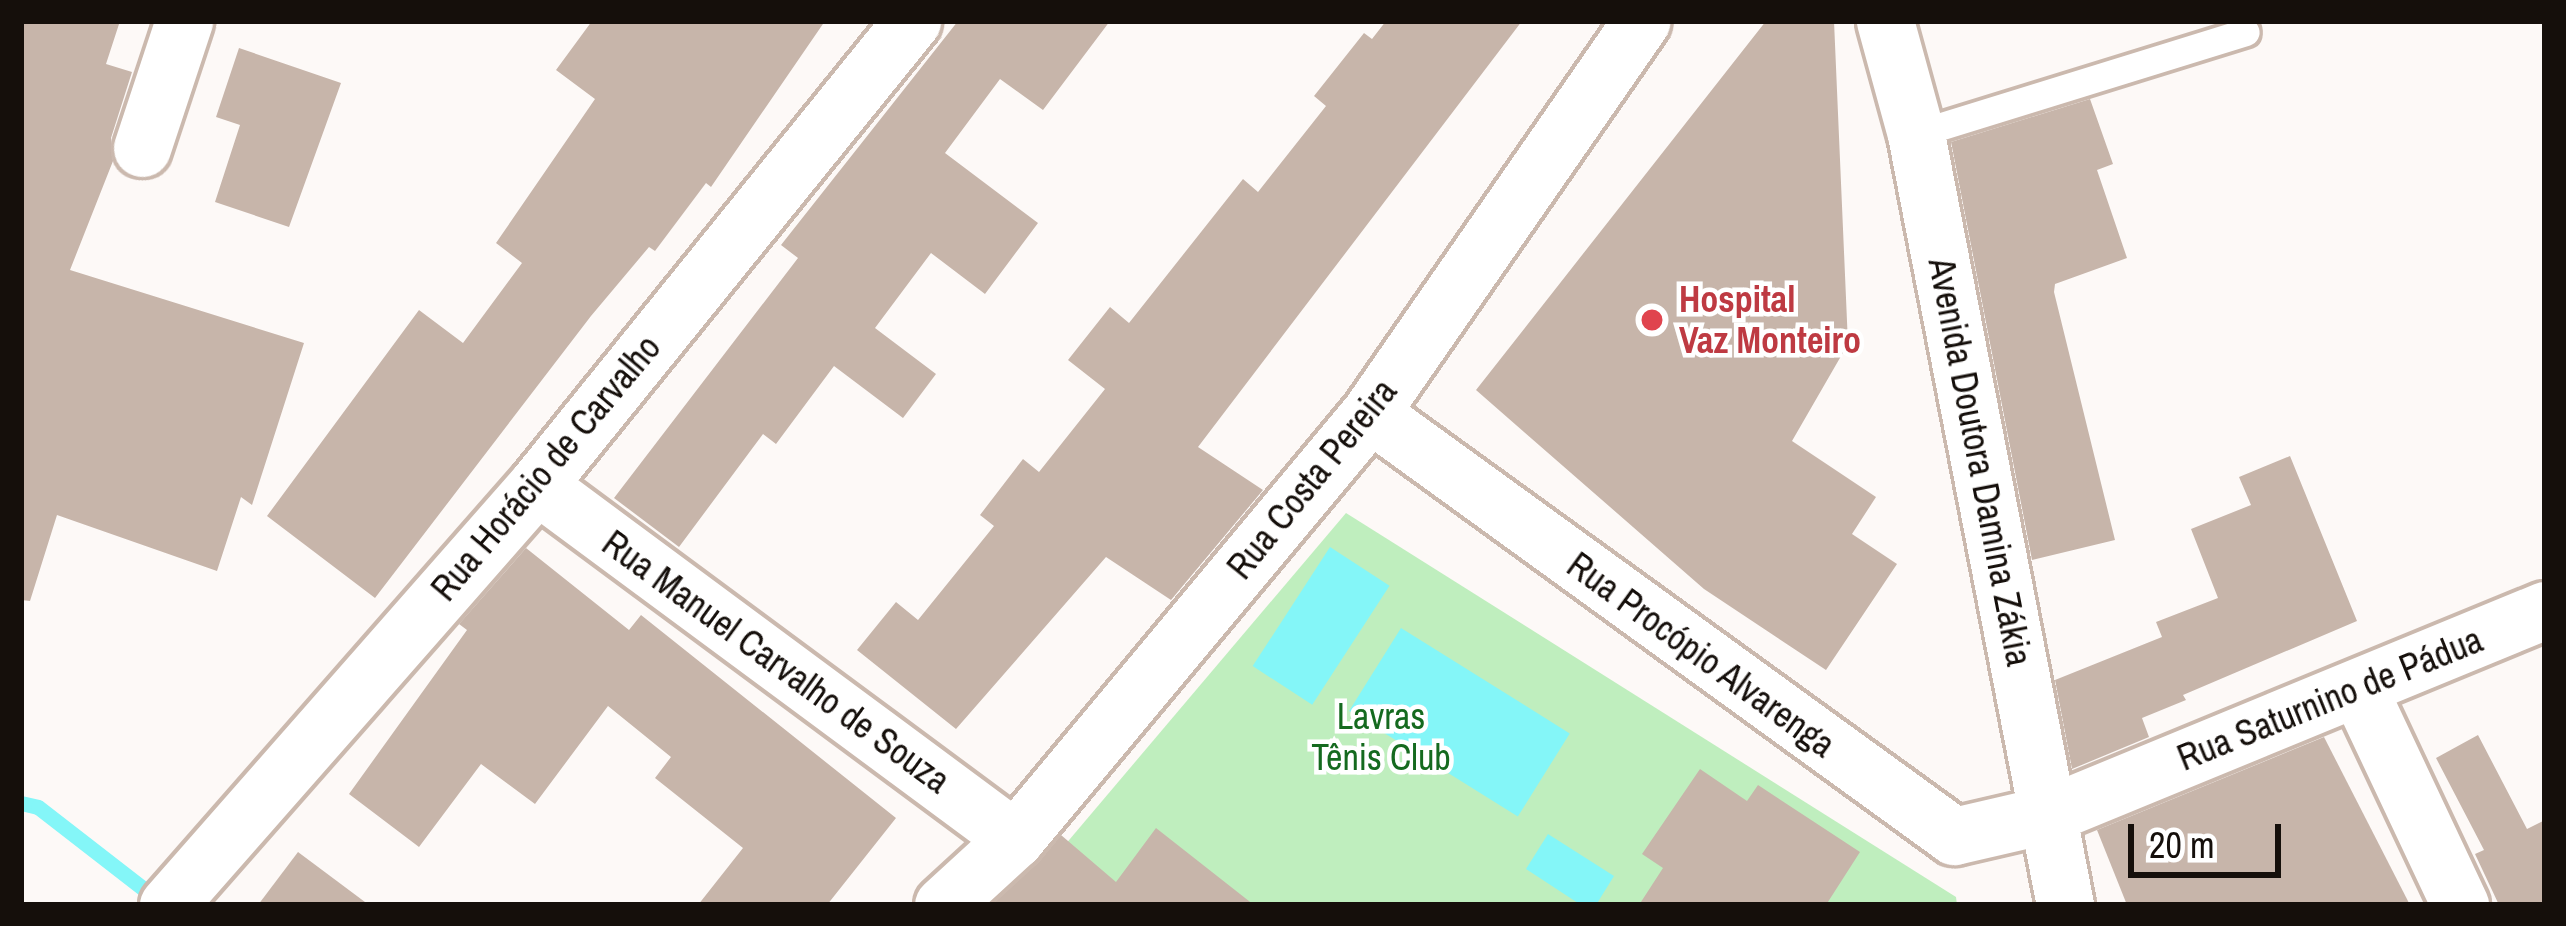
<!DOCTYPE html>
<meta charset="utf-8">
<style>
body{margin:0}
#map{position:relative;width:2566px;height:926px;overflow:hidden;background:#fdf9f7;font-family:"Archivo Narrow",sans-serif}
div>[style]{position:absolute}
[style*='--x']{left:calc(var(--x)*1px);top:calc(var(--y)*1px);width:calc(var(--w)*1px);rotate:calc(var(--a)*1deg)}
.green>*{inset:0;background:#bfeebe}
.water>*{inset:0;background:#84f6f8;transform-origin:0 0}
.stream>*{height:15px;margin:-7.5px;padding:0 7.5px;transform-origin:7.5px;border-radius:7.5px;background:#84f6f8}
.building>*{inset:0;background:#c7b5aa}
.roads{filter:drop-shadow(3px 0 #cbb9ae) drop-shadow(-3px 0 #cbb9ae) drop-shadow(0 3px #cbb9ae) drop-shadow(0 -3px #cbb9ae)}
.lane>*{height:27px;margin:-13.5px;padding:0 13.5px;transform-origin:13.5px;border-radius:13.5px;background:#fff}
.street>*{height:57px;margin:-28.5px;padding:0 28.5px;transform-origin:28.5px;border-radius:28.5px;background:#fff}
.dots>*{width:33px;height:33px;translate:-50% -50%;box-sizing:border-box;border:6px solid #fff;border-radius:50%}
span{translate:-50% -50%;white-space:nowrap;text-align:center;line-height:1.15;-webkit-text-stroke:9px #fff;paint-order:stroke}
.health-label{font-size:36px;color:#be3a42;font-weight:700}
.left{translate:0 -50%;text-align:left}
.street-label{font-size:36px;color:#150f0b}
.park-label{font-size:36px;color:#156a1f}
.frame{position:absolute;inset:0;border:24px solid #150f0b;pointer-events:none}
.scale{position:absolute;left:2128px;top:824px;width:153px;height:54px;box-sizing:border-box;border:6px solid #150f0b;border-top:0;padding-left:15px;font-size:36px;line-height:42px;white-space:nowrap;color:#150f0b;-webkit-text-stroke:9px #fff;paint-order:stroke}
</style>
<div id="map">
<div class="green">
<div style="clip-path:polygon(1346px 513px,1956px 897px,1957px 905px,1014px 905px)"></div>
</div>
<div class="water">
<div style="left:1330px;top:547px;width:71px;height:142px;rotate:33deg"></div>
<div style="left:1401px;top:628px;width:199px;height:98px;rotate:32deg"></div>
<div style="clip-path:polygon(1548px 834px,1614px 876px,1596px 905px,1581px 905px,1526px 869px)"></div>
</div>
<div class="stream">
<div style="--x:21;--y:803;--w:17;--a:13"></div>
<div style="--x:38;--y:807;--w:153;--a:37.8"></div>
</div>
<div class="building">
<div style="clip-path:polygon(21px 21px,120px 21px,106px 64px,132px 72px,111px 138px,113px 161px,70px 270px,304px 343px,252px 505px,241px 497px,217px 571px,57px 515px,30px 601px,21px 600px)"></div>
<div style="clip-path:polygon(592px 21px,825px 21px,711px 187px,706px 183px,655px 251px,649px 247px,591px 316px,375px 598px,267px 516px,419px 310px,463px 343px,522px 263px,496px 243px,595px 99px,556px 70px)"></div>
<div style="clip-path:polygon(958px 21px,1110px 21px,1043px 110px,1000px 79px,945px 153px,1038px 223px,985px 294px,931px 253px,875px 328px,936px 374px,903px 418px,834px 366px,776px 444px,763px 434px,679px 547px,614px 498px,798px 258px,781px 245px)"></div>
<div style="clip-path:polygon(1386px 21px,1522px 21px,1198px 447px,1263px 490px,1171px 600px,1106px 557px,956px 729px,857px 650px,896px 602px,918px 620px,994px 526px,980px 515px,1023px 459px,1039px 472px,1105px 389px,1068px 360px,1110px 307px,1129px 323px,1243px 179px,1258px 192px,1326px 106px,1314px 96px,1364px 33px,1372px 39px)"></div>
<div style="clip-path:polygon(1766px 21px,1834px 21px,1848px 344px,1792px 441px,1876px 497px,1852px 534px,1897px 564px,1826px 670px,1704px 589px,1476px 390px)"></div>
<div style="clip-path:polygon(239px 48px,341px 83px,289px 227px,215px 202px,240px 125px,216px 117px)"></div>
<div style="clip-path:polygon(2090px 99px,2113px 164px,2097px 170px,2127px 258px,2055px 284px,2054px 292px,2115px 540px,2032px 560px,1951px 142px)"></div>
<div style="clip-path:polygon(2290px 456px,2357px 621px,2183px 695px,2186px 700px,2142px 718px,2149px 737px,2072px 769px,2055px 680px,2162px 637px,2156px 622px,2218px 598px,2191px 529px,2251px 505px,2239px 477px)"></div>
<div style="clip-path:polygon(526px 548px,629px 630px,641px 615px,896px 818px,827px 905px,698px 905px,743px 848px,655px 778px,671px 757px,608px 706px,535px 804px,481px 764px,419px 847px,349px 794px,467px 630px,459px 624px)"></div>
<div style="clip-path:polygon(2478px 735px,2527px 829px,2545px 820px,2545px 905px,2499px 905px,2475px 854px,2484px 850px,2436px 758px)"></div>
<div style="clip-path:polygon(2324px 737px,2410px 905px,2127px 905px,2097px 830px)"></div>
<div style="clip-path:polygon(1700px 769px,1747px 801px,1758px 785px,1860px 852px,1826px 905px,1639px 905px,1663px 868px,1642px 854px)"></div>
<div style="clip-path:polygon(1156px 828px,1254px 905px,992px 905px,1061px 835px,1116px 882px)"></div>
<div style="clip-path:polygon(298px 852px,369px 905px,258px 905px)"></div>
</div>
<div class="roads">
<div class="lane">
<div style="--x:1916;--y:134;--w:345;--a:-17.2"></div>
</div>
<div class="street">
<div style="--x:1885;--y:21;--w:117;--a:74.7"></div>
<div style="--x:1916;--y:134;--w:785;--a:79.06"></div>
<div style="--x:142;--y:148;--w:134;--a:-71.7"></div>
<div style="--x:1370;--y:413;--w:721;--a:35.92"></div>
<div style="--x:1954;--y:836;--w:98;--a:-13"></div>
<div style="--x:2049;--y:814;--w:536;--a:-22.36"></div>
<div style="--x:537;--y:485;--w:595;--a:36.52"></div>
<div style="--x:2358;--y:688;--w:240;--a:64.8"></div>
<div style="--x:168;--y:905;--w:559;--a:-48.7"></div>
<div style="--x:537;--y:485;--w:597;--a:-51.06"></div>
<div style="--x:943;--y:905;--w:98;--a:-42.5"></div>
<div style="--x:1015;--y:839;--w:555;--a:-50.19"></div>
<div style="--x:1370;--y:413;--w:477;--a:-55.3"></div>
</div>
</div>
<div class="dots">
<div style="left:1652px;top:320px;background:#e0444e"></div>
</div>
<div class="health-label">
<span class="left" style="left:1679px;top:320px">Hospital<br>Vaz Monteiro</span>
</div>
<div class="street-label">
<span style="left:1980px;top:462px;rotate:79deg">Avenida Doutora Damina Zákia</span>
<span style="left:546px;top:468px;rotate:-50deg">Rua Horácio de Carvalho</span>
<span style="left:1312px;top:479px;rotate:-51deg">Rua Costa Pereira</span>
<span style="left:1701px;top:655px;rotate:36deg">Rua Procópio Alvarenga</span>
<span style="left:776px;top:662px;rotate:36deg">Rua Manuel Carvalho de Souza</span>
<span style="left:2330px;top:699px;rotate:-22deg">Rua Saturnino de Pádua</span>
</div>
<div class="park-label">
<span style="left:1381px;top:737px">Lavras<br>Tênis Club</span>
</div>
<div class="frame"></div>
<div class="scale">20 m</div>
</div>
